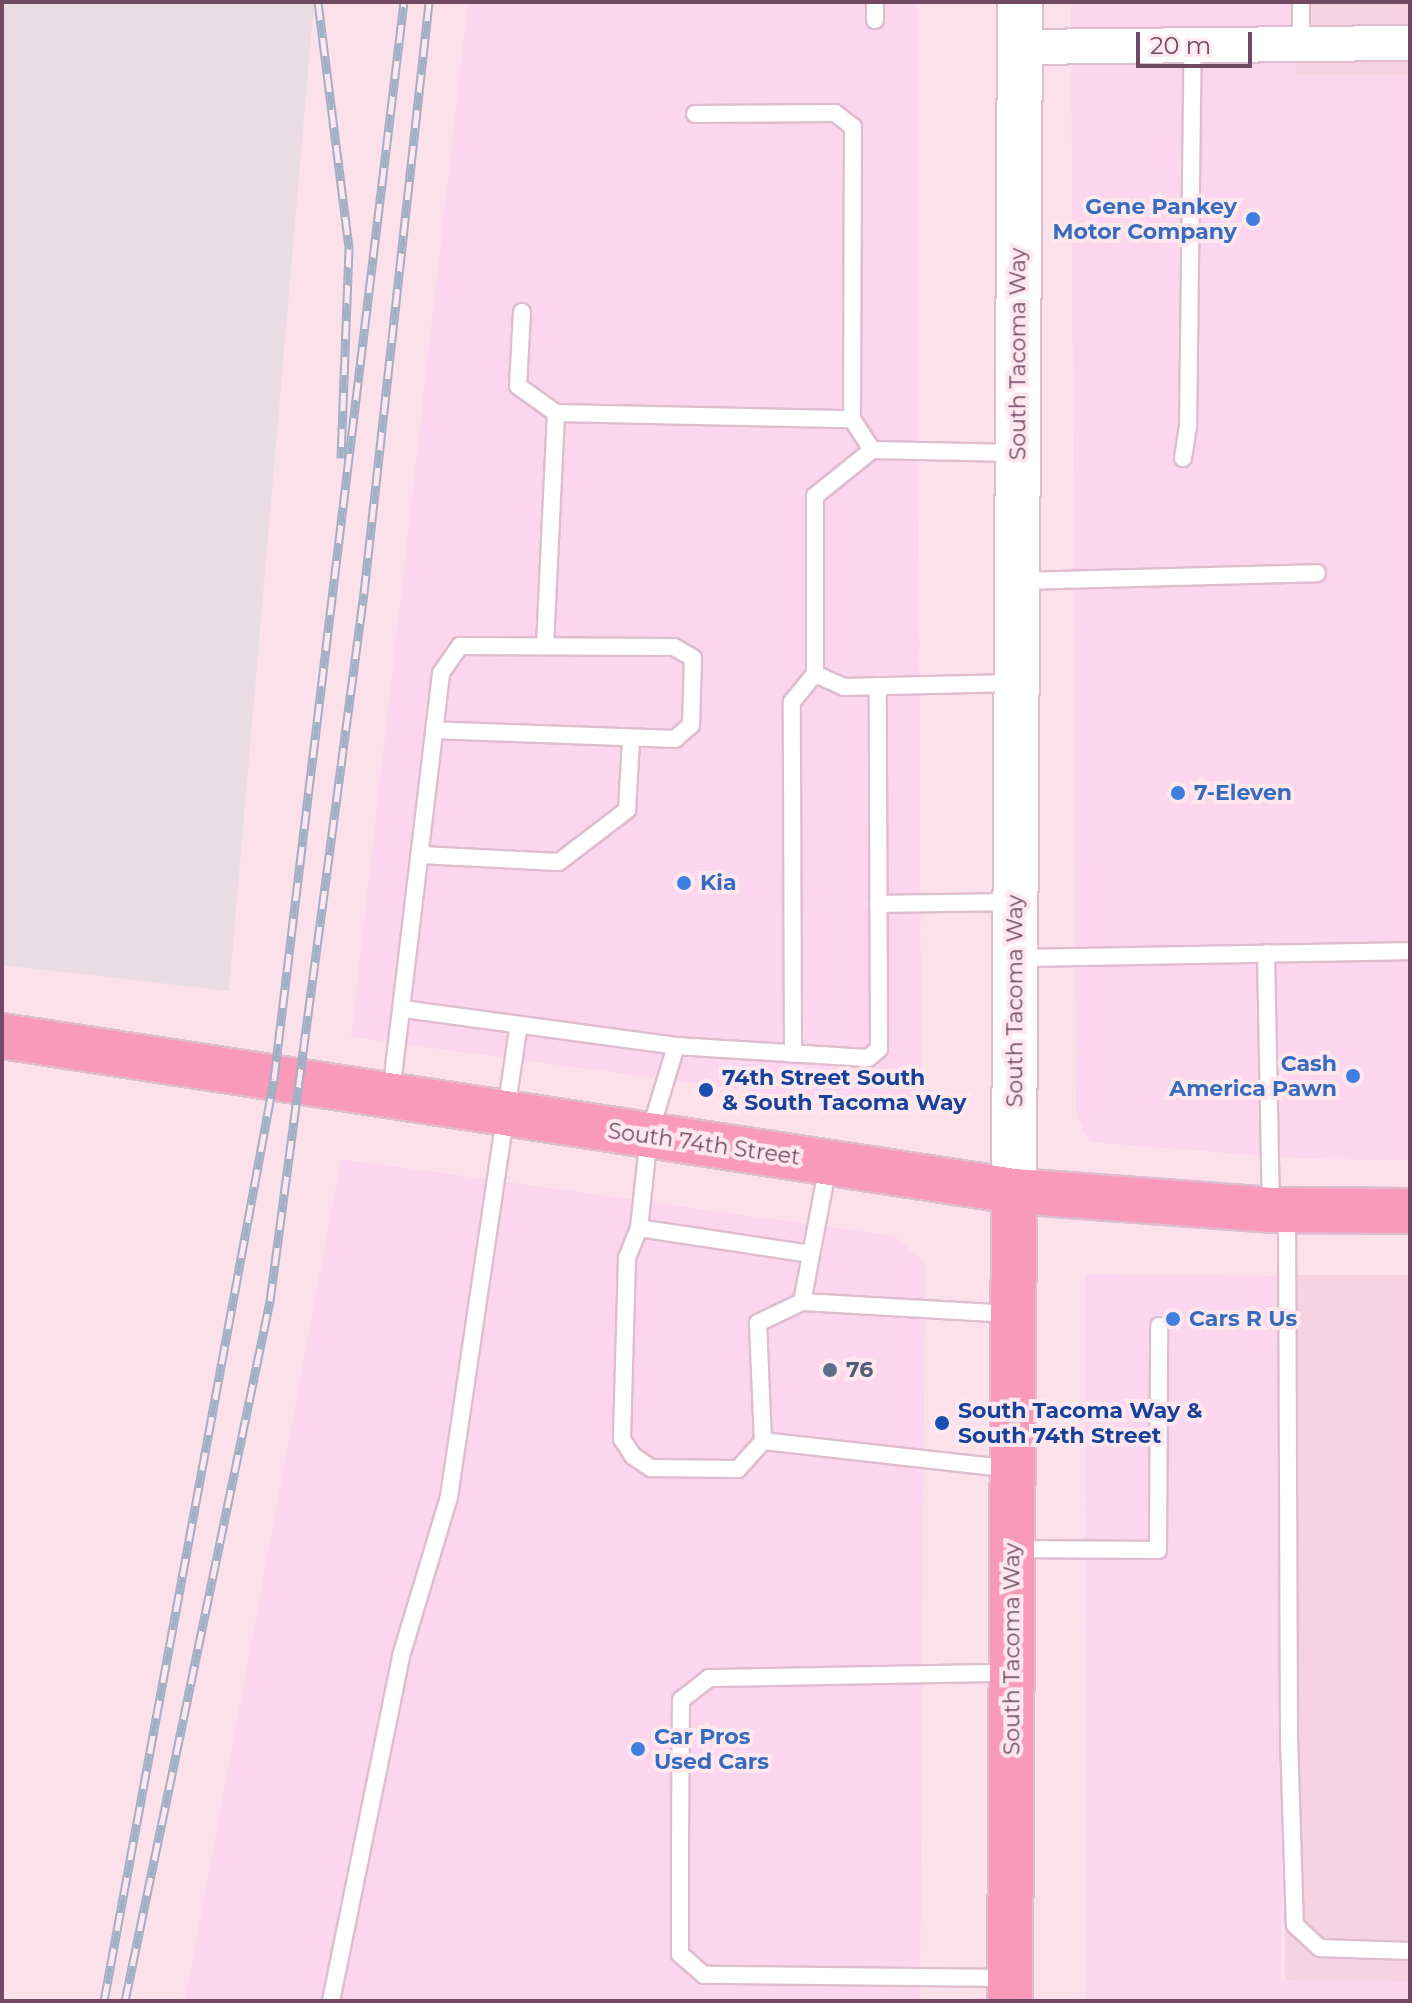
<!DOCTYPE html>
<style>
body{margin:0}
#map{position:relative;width:1412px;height:2003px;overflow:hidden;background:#fce1eb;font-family:Montserrat,sans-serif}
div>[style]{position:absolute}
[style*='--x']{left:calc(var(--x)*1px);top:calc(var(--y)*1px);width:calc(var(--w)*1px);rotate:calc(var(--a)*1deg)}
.residential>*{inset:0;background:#f5d3e1;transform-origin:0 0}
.commercial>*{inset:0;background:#fcd5ef}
.industrial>*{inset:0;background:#eadce3}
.roads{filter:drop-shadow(2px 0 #dfbdcf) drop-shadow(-2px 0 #dfbdcf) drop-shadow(0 2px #dfbdcf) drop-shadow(0 -2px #dfbdcf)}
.lane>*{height:16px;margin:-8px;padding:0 8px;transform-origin:8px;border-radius:8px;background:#fff}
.street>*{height:34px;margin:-17px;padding:0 17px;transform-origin:17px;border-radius:17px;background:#fff}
.secondary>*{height:44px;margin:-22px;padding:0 22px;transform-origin:22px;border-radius:22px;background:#fff}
.primary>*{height:44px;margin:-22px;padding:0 22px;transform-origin:22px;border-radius:22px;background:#fa9abb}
.rail>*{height:9px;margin-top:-4.5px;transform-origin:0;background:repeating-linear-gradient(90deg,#ffe7f0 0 18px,#a1b0c4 0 36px);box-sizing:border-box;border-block:2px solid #a1b0c4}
.dots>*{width:22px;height:22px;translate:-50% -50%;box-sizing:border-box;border:4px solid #ffe7f0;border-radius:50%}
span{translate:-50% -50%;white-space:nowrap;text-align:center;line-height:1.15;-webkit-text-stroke:8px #ffe7f0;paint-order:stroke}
.shop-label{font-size:22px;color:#366cbe;font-weight:700}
.right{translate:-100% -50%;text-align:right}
.left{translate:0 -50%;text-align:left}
.street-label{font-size:22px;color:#724962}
.transit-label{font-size:22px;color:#164399;font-weight:700}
.service-label{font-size:22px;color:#4e5e75;font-weight:700}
.frame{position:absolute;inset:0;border:4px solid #724962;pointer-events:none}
.scale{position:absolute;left:1136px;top:32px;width:116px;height:36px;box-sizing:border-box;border:4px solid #724962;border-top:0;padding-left:10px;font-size:24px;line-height:28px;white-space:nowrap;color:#724962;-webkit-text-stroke:6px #ffe7f0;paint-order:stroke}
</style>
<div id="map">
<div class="residential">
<div style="left:1296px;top:2px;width:114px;height:73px"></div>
<div style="left:1410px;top:1275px;width:706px;height:125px;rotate:90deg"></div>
</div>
<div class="commercial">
<div style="clip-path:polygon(468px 2px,917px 2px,921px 1081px,906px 1112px,351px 1037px)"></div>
<div style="clip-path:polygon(1071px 2px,1296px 2px,1296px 75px,1410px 75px,1410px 1160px,1302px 1159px,1090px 1142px,1076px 1115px)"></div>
<div style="clip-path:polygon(341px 1159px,894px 1236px,925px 1262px,920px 2001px,185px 2001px)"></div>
<div style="clip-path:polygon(1085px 1274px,1285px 1276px,1281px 1980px,1410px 1981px,1410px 2001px,1086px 2001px)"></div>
</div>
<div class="industrial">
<div style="clip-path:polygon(2px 2px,314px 2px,229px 991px,2px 965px)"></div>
</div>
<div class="roads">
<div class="lane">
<div style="--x:1301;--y:2;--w:42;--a:90"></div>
<div style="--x:875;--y:20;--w:18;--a:-90"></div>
<div style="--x:695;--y:114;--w:140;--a:-0.4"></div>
<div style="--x:835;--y:113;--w:23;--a:38"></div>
<div style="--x:853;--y:127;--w:292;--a:90.2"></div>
<div style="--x:522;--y:312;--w:74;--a:93.1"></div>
<div style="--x:518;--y:386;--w:47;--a:35.4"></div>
<div style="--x:556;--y:413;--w:296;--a:1.2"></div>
<div style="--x:852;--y:419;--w:37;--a:57"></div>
<div style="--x:1183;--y:458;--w:30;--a:-81"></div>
<div style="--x:1188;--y:428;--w:383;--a:-89.3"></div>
<div style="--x:1019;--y:581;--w:298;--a:-1.5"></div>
<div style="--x:545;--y:646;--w:233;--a:-87.3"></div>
<div style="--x:815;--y:674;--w:32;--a:24"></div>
<div style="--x:844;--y:687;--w:171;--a:-1.3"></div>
<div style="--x:420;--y:855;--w:139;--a:2.9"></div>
<div style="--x:559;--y:862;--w:86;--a:-37.4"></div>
<div style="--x:627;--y:810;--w:70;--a:-86.7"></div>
<div style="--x:878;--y:904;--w:135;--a:-0.8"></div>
<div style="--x:1266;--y:953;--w:255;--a:88.9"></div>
<div style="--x:1017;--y:958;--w:393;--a:-1"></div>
<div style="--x:403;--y:1009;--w:275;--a:7.7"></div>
<div style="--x:676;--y:1046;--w:192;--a:3.6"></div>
<div style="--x:868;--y:1058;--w:14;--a:-39"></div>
<div style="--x:879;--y:1049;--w:363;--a:-90.2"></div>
<div style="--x:676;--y:1046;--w:93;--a:106.9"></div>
<div style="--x:649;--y:1135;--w:94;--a:96.1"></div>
<div style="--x:639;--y:1228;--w:32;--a:112"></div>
<div style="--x:627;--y:1258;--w:181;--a:91.6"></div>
<div style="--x:622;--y:1439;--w:20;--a:57"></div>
<div style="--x:633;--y:1456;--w:22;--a:34"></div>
<div style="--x:651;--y:1468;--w:87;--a:0.7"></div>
<div style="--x:738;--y:1469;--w:38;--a:-48"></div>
<div style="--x:793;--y:1054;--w:352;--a:-90.2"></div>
<div style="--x:792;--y:702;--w:36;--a:-51"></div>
<div style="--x:815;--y:674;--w:178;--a:-90"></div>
<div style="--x:815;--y:496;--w:73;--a:-38.9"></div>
<div style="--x:872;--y:450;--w:144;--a:1.2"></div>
<div style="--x:391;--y:1093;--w:423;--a:-83.2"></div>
<div style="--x:441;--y:673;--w:33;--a:-55"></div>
<div style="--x:460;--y:646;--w:214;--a:0.3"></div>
<div style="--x:674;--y:647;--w:22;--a:30"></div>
<div style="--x:693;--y:658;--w:67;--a:91.7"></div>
<div style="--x:691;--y:725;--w:21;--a:139"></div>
<div style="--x:675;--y:739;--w:241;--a:-177.9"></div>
<div style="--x:828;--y:1165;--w:139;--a:100.7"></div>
<div style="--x:802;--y:1302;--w:49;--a:154.5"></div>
<div style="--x:758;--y:1323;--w:118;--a:87.6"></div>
<div style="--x:763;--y:1441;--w:250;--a:6.4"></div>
<div style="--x:1287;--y:1212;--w:526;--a:89.78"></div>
<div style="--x:1289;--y:1738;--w:187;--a:88.2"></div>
<div style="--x:1295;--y:1925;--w:34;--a:43"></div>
<div style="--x:1320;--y:1948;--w:90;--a:1.9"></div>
<div style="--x:639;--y:1228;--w:174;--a:8.6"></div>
<div style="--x:802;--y:1302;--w:210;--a:3.3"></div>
<div style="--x:1014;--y:1549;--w:144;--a:0.4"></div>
<div style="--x:1158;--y:1550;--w:224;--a:-89.7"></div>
<div style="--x:1010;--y:1978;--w:306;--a:-179.4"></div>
<div style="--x:704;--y:1975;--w:32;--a:-139"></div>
<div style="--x:680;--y:1954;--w:115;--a:-90"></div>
<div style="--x:680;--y:1839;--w:139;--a:-89.6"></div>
<div style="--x:681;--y:1700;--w:36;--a:-38"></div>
<div style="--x:709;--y:1678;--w:301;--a:-1"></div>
<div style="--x:331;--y:2001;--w:352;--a:-78.5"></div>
<div style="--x:401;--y:1656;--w:166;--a:-73.2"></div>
<div style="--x:449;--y:1497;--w:474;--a:-81.6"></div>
</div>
<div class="street">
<div style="--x:1020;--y:47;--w:390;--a:-0.6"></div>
</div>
<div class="secondary">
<div style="--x:1014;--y:1191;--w:1189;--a:-89.71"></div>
</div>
<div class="primary">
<div style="--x:2;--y:1036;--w:1024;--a:8.71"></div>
<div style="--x:1014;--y:1191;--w:258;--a:4.2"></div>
<div style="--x:1271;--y:1210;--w:139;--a:0.4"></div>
<div style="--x:1010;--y:2001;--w:810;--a:-89.72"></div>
</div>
</div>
<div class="rail">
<div style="--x:318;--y:2;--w:249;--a:82.8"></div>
<div style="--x:349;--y:249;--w:209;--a:92.2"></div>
<div style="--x:104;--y:2001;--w:938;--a:-79.55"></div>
<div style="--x:274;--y:1079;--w:1085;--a:-83.12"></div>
<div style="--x:125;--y:2001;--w:715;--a:-78.3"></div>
<div style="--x:270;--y:1301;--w:714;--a:-82.44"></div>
<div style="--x:364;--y:593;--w:595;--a:-83.72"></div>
</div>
<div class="dots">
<div style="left:1253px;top:219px;background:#3f7fe0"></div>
<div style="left:1178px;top:793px;background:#3f7fe0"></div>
<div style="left:684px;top:883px;background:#3f7fe0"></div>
<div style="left:1353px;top:1076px;background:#3f7fe0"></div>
<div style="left:706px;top:1090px;background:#1a4fb4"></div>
<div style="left:1173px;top:1319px;background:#3f7fe0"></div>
<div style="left:830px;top:1370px;background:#5c6f8a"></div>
<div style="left:942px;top:1423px;background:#1a4fb4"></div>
<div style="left:638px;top:1749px;background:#3f7fe0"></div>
</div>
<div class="shop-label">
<span class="right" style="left:1237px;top:219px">Gene Pankey<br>Motor Company</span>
<span class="left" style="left:1194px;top:793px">7-Eleven</span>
<span class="left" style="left:700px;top:883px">Kia</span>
<span class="right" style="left:1337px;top:1076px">Cash<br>America Pawn</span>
<span class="left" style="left:1189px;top:1319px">Cars R Us</span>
<span class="left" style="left:654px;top:1749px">Car Pros<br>Used Cars</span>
</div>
<div class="street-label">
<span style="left:1018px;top:354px;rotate:-90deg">South Tacoma Way</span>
<span style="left:1015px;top:1001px;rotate:-90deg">South Tacoma Way</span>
<span style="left:704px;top:1144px;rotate:8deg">South 74th Street</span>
<span style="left:1012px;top:1649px;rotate:-90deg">South Tacoma Way</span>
</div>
<div class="transit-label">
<span class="left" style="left:722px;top:1090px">74th Street South<br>&amp; South Tacoma Way</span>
<span class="left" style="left:958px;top:1423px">South Tacoma Way &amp;<br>South 74th Street</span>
</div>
<div class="service-label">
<span class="left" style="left:846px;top:1370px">76</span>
</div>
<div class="frame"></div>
<div class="scale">20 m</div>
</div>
